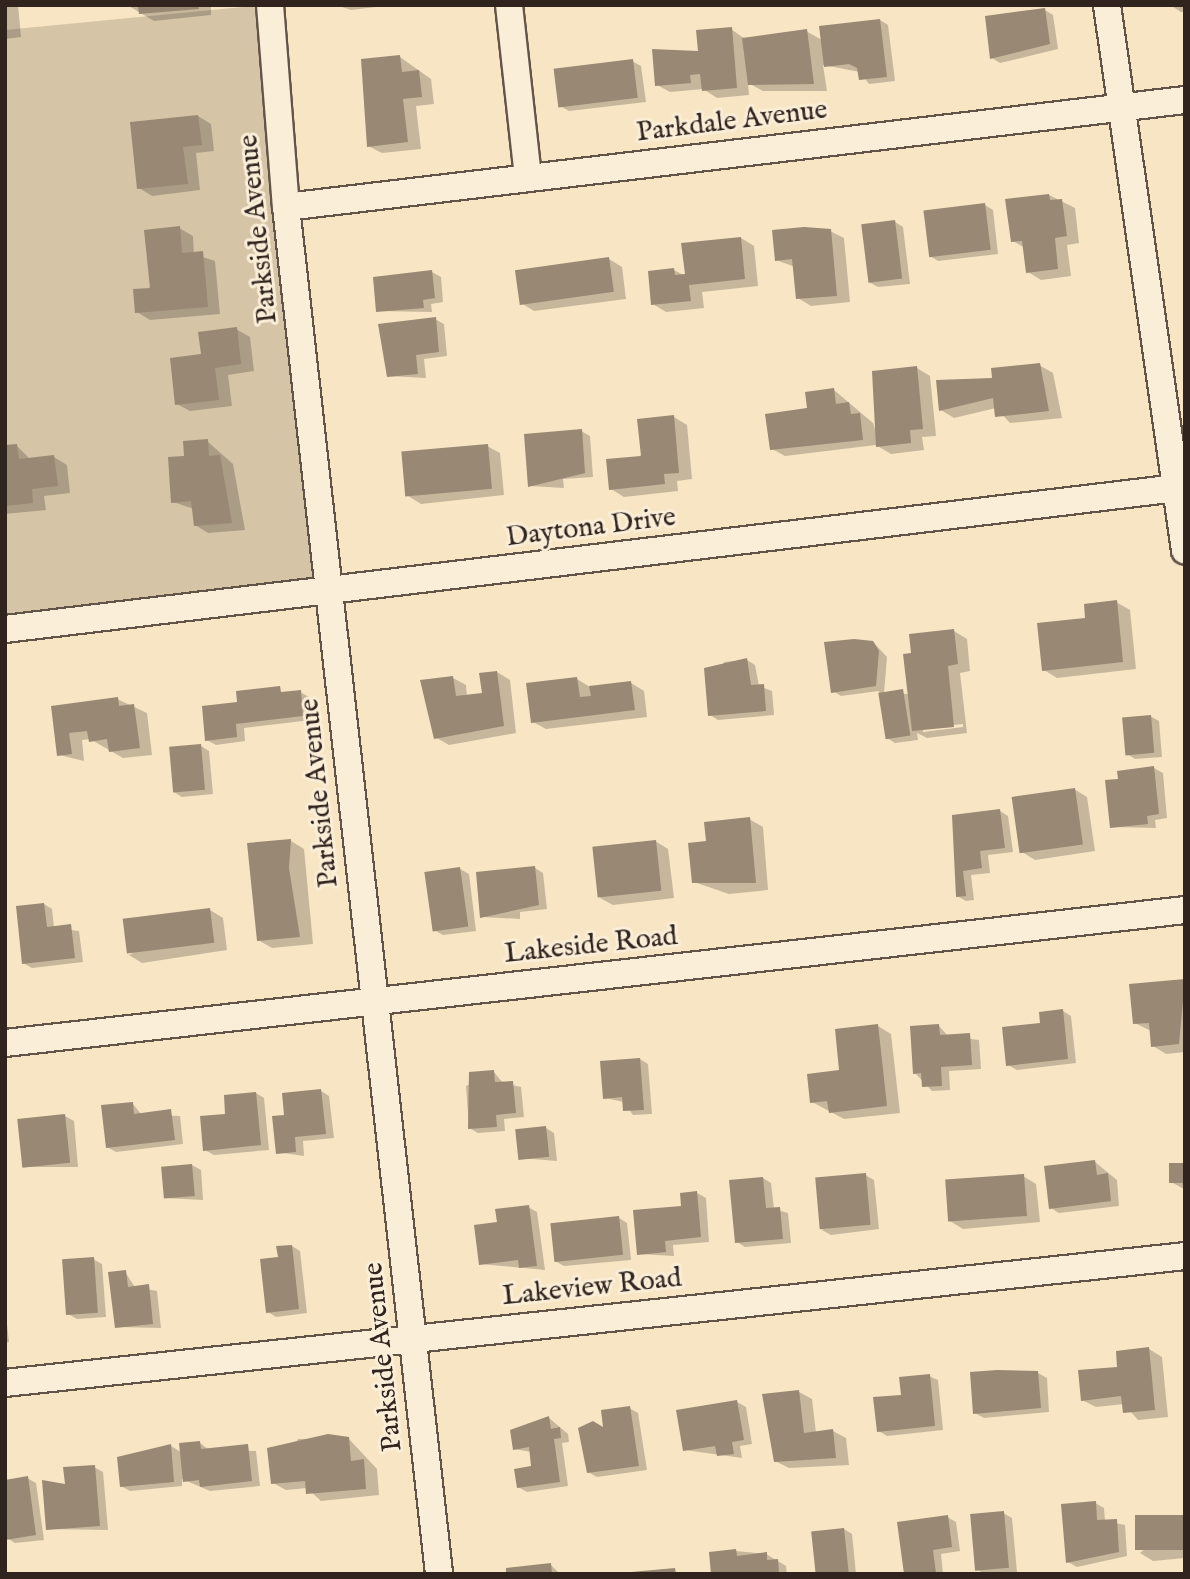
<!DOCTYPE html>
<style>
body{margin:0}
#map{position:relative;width:1190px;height:1579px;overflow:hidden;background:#f8e5c3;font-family:"IM FELL English",serif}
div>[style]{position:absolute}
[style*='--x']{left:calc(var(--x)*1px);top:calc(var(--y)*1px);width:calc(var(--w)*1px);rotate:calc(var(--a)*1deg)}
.green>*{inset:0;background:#d6c4a7}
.shadow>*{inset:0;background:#0003}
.building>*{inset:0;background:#988874;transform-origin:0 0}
.roads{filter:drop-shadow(2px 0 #635448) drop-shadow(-2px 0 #635448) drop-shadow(0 2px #635448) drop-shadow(0 -2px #635448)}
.street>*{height:26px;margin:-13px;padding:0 13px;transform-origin:13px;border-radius:13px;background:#faeed8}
span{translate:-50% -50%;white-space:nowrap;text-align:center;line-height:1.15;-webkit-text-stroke:6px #faeed8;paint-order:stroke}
.street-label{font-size:28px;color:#31241f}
.frame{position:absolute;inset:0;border:7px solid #31241f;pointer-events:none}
</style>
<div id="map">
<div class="green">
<div style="clip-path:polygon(265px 5px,328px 592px,5px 629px,5px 30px)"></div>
</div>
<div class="shadow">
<div style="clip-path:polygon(5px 5px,18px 5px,21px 37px,5px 39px)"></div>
<div style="clip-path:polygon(211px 5px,211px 15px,154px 21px,127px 5px)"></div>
<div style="clip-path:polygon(336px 5px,393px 5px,351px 10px)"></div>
<div style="clip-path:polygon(1170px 5px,1185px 5px,1185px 12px,1181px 12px)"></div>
<div style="clip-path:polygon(1045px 10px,1053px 15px,1058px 49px,1000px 63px,992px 58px)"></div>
<div style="clip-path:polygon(880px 20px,888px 25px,895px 81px,869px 84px,860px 72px,823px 65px,827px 91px,763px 91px,748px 83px,749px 95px,717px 98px,703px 89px,670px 92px,657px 85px,731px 29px,745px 39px,806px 31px,822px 40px)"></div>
<div style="clip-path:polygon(400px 57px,431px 79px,434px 104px,416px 106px,421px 149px,382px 153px,368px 146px)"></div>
<div style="clip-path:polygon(632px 61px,641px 66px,646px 102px,569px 111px,560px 106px)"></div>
<div style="clip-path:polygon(198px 116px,211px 124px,214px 151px,196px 153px,200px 190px,152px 196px,139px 188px)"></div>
<div style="clip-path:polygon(1049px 195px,1075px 208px,1079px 243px,1067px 245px,1071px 276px,1041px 280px,1028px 272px,1025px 248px,1013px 241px)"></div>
<div style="clip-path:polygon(985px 205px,993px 210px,998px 254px,938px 261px,930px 256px)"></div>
<div style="clip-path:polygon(895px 222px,903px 227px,910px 284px,878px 287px,869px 282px)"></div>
<div style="clip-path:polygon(179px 228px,193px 236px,194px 254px,215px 261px,220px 314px,150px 320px,137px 312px)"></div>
<div style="clip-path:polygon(830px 231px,844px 238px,850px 302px,811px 306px,798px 298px,795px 267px,776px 260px)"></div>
<div style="clip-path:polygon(741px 238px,754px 246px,758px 286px,702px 292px,704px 308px,666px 312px,653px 304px,674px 270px,687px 277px)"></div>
<div style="clip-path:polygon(609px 259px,622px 267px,626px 299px,534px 311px,521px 303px)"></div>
<div style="clip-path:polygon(432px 272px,441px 277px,443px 302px,431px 304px,432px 312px,378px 311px)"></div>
<div style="clip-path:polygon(435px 319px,444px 324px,447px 356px,424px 359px,426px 378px,388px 376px)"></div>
<div style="clip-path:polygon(236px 329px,250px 337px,254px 371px,228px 375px,232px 406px,190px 411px,177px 404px,203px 356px)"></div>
<div style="clip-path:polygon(1039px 365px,1053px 373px,1062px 418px,1010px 423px,996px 408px,954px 418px,941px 410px,994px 380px)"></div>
<div style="clip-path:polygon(917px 368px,930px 376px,936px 436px,922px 437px,924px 450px,891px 454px,876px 445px,785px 456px,772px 449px,834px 390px,873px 423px,878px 438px)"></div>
<div style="clip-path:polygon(674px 417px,687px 425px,692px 479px,677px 481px,678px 491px,624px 497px,611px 489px)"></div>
<div style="clip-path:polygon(581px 431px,590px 436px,593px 477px,563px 479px,564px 488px,529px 486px)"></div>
<div style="clip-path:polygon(207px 441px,233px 464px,245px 530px,208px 533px,195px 525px,194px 509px,173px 502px,186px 458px)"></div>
<div style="clip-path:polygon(17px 446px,31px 460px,54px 457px,67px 465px,70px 493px,44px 496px,46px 510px,5px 514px,5px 447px)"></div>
<div style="clip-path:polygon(487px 446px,500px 453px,504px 495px,421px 504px,408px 496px)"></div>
<div style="clip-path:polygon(1116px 602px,1130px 610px,1136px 669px,1057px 678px,1044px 670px,1087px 620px)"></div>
<div style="clip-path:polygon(evenodd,954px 631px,967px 639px,970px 671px,960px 673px,967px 733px,927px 738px,917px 733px,918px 740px,895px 743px,887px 738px,879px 691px,841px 696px,833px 691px,873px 642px,887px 657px,884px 693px,909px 694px,913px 654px,954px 631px,963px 724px,963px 727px,923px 732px,923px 728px,963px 724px)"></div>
<div style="clip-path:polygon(747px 660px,755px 665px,759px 686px,772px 691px,774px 715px,718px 720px,710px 715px,724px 662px)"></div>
<div style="clip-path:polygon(497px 672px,510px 680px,516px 733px,449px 745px,435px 737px,453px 678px,466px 685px,467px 697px,484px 695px)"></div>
<div style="clip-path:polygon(577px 679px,590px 687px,631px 683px,644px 691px,647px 717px,546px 729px,533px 722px)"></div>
<div style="clip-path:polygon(238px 692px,300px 692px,309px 697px,311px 720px,244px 728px,245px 741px,216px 745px,207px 740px,239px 703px)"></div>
<div style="clip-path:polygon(117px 699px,147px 713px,152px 755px,123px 758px,90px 739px,82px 740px,84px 761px,59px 755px,53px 707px)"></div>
<div style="clip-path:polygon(1150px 716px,1159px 721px,1162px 757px,1135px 759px,1127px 754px)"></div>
<div style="clip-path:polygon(201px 746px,209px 751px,213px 794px,182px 797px,174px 792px)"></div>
<div style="clip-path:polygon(1154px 768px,1163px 773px,1167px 818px,1155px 820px,1156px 828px,1112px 827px,1120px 781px)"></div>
<div style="clip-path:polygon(1074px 789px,1087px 797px,1095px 851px,1035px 860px,1022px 852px)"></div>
<div style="clip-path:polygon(1000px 811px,1008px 816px,1013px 852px,988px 855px,990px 873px,971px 875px,974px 900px,966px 901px,957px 896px,953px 816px)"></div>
<div style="clip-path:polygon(749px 819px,763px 827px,768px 890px,729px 894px,694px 882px,708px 843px)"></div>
<div style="clip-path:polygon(291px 841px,304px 849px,313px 944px,272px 948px,258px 940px,249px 845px)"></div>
<div style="clip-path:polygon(655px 841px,668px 849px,674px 898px,613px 905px,600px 898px)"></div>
<div style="clip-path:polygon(535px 868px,543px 873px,547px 909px,520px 912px,520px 919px,482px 917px)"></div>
<div style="clip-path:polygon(460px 869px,469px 874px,476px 931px,443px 935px,434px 930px)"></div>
<div style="clip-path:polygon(44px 904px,52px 909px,54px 928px,79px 931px,83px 962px,32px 968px,23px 963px)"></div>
<div style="clip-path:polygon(210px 910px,223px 918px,227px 950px,142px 963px,129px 955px)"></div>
<div style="clip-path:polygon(1185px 981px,1185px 1052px,1166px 1054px,1153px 1046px,1151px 1031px,1135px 1023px)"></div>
<div style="clip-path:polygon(1063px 1011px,1071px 1016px,1076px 1063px,1017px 1070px,1008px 1065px)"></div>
<div style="clip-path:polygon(878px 1026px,891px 1034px,900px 1113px,844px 1119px,812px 1102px)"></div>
<div style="clip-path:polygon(939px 1026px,948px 1036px,979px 1040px,981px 1069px,949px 1071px,950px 1090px,932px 1091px,915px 1073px)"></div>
<div style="clip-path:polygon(640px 1059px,648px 1064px,652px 1114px,633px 1115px,624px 1102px,605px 1098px)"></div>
<div style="clip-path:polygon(494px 1072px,503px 1083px,521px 1087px,524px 1117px,504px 1119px,505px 1131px,478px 1133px,469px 1128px,466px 1086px)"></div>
<div style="clip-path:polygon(321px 1091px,329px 1096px,334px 1138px,303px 1141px,304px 1156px,277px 1152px,286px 1117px)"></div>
<div style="clip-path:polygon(256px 1093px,264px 1098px,269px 1150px,214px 1155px,205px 1150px,227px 1116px)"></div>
<div style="clip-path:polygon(132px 1103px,142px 1115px,180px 1116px,183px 1144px,116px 1152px,107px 1147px)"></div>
<div style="clip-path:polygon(65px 1116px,74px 1121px,78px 1167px,23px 1167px)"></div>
<div style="clip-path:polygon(546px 1128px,554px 1133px,557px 1161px,519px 1158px)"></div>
<div style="clip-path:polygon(1095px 1162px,1117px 1180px,1119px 1206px,1059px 1213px,1051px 1208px)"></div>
<div style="clip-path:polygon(192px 1165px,201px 1170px,203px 1200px,165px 1198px)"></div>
<div style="clip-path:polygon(1185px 1165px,1185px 1188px,1182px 1188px,1173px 1183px)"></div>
<div style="clip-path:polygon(865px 1175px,874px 1180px,879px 1229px,831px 1235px,822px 1230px)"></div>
<div style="clip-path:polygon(1023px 1176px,1036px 1184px,1040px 1222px,963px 1229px,950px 1221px)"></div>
<div style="clip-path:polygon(763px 1178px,771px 1183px,774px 1209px,788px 1213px,791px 1243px,745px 1247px,737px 1242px)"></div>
<div style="clip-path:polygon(697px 1193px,706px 1198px,709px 1242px,673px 1245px,674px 1256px,639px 1254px)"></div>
<div style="clip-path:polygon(528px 1207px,537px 1212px,545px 1270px,480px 1264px,499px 1224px)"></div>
<div style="clip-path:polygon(619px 1218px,627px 1223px,631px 1260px,564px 1266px,555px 1261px)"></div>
<div style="clip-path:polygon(292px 1246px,300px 1251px,307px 1313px,276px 1317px,268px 1312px,280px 1259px)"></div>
<div style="clip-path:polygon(93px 1259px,102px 1264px,106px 1317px,77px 1319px,68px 1314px)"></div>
<div style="clip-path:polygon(125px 1272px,135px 1287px,157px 1291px,161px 1328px,116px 1327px)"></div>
<div style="clip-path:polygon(5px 1307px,9px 1342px,5px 1343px)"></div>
<div style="clip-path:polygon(1149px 1349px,1162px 1357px,1168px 1417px,1138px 1420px,1124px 1404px,1096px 1407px,1082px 1400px)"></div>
<div style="clip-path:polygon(1038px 1373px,1047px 1378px,1049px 1412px,984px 1418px,975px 1413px)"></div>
<div style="clip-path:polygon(929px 1376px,938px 1380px,943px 1430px,887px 1436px,879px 1431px)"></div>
<div style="clip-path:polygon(799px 1392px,812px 1399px,816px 1433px,833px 1431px,846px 1438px,849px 1465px,789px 1468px,775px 1461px)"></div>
<div style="clip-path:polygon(737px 1402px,746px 1407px,752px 1444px,740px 1446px,742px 1458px,685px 1450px)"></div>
<div style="clip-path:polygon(629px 1408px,638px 1413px,647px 1470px,597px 1477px,588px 1472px,605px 1430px)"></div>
<div style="clip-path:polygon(549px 1418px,568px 1434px,569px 1442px,562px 1443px,568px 1486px,527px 1492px,518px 1487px,533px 1468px,531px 1452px,514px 1449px)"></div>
<div style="clip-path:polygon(348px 1438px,377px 1469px,379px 1495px,321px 1501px,307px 1488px,286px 1490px,273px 1483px,298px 1439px)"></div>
<div style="clip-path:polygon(200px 1443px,209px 1450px,256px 1451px,260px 1486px,210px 1491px,182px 1479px,182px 1486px,130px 1491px,121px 1486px,171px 1446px,181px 1452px)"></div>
<div style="clip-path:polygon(94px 1467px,103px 1472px,108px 1530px,47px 1529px,67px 1486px)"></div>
<div style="clip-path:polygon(27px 1478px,36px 1483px,44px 1540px,15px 1543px,7px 1538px)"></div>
<div style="clip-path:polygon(1095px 1503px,1104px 1508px,1105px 1521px,1125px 1525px,1127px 1556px,1077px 1567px,1068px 1562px)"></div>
<div style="clip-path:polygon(1003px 1513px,1012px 1518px,1017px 1572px,985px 1574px,978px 1570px)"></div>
<div style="clip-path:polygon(1185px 1516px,1185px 1558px,1153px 1561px,1140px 1553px)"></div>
<div style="clip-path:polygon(947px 1517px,956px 1522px,960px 1551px,941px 1554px,943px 1574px,906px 1574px)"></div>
<div style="clip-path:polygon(844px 1529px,852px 1534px,856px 1574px,817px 1574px)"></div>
<div style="clip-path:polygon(736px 1551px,766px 1554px,786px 1566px,787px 1574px,713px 1574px)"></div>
<div style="clip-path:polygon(551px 1565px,560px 1574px,508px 1574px)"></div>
</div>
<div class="building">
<div style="clip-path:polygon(138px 5px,198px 5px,199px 9px,139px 14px)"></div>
<div style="clip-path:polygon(1045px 8px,1050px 44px,990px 59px,985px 16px)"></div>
<div style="clip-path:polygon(880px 19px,887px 77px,859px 80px,857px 68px,849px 64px,824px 67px,819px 26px)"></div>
<div style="clip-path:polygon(732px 27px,737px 88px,702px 91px,700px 74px,690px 75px,691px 83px,655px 86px,652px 49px,698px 51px,696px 30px)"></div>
<div style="clip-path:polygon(807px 29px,814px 84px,748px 85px,742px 38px)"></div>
<div style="clip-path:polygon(400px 55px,402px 72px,419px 70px,422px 97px,403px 99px,408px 142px,367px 147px,361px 59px)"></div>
<div style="left:633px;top:59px;width:39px;height:80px;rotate:83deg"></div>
<div style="clip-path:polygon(198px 115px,202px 145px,183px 147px,188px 184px,137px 189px,130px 122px)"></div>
<div style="clip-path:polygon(1049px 194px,1050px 200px,1062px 199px,1067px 236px,1055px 238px,1058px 269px,1026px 273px,1022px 241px,1011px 242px,1005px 199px)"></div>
<div style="left:985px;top:203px;width:47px;height:62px;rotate:83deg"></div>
<div style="left:895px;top:220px;width:59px;height:34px;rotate:83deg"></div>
<div style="clip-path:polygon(180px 226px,182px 253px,203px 251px,208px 307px,135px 313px,133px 289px,150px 288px,144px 230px)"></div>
<div style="clip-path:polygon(804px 227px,831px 229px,837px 296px,796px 299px,792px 259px,775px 261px,772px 230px)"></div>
<div style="clip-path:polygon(741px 237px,745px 279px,689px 285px,691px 301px,651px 305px,648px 271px,674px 268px,675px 275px,685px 274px,681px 243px)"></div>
<div style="left:609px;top:257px;width:35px;height:95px;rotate:82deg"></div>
<div style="clip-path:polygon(432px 270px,435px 298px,423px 300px,424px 308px,376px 312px,373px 277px)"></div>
<div style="clip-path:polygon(436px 317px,439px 352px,416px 355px,418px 374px,387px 377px,378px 324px)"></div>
<div style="clip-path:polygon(237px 327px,241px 364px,215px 368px,219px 400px,175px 405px,170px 358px,201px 354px,198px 332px)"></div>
<div style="clip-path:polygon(1040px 363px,1049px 411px,995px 417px,993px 398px,939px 411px,936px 380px,992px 378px,991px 368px)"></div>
<div style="clip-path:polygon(917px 366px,923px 429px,910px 430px,911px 443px,876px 447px,872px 371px)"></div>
<div style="clip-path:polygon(834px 388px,836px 404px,849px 402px,851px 414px,860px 413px,863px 440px,770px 450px,765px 414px,807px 408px,805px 392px)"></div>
<div style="clip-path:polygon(674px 415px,679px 473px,664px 474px,665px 484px,609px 490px,606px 459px,641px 456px,637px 419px)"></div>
<div style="clip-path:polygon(582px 429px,585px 473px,528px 487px,524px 434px)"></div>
<div style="clip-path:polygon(208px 439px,209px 456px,220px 455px,232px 523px,194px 526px,191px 501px,171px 503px,168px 457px,184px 456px,183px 441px)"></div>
<div style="clip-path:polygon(17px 444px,19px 459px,54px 455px,58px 486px,32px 489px,33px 503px,5px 506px,5px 445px)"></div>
<div style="left:488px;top:444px;width:45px;height:87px;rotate:85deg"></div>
<div style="clip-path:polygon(1117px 600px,1123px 662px,1042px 671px,1037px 623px,1085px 618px,1084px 604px)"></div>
<div style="clip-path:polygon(954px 629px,958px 664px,948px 666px,954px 727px,912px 731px,903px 654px,911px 653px,909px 634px)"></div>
<div style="clip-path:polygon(854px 639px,873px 641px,879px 651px,876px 686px,831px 693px,824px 642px)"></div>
<div style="clip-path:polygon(747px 658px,751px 685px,764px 684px,766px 711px,708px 716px,704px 668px)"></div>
<div style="clip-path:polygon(497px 671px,504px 726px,434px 739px,420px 680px,453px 676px,456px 696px,482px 693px,479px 673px)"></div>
<div style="clip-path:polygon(577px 677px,580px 697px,591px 696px,589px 686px,631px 681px,635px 710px,531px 723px,526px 683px)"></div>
<div style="clip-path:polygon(280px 686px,281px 692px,301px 690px,303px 716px,236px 724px,237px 737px,205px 741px,202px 706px,237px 702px,236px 691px)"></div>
<div style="left:903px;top:689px;width:47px;height:25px;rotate:81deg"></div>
<div style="clip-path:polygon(118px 697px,119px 706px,134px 704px,140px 748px,109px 752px,107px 739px,89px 742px,87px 731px,69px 733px,72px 754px,57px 756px,51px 706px)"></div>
<div style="left:1151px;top:715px;width:38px;height:29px;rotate:85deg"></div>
<div style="left:201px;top:744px;width:46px;height:32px;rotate:85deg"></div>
<div style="clip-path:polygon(1154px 766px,1159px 814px,1147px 816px,1148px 824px,1110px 828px,1105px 780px,1118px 779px,1117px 771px)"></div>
<div style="left:1075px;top:788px;width:57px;height:64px;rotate:82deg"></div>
<div style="clip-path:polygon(1000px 809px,1005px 848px,980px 851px,982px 868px,963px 871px,966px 896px,956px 897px,952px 815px)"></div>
<div style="clip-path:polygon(750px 817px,756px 883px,692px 883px,688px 843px,706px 841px,704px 822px)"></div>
<div style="clip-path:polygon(291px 839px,289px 868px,300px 937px,257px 941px,247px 843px)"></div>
<div style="left:656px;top:840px;width:51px;height:64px;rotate:84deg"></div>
<div style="clip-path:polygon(535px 866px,539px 905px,480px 918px,476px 872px)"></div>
<div style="left:460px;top:867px;width:60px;height:36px;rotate:82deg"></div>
<div style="clip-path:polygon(44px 903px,47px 927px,71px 924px,75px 958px,22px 964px,16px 906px)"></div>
<div style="left:210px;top:908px;width:35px;height:88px;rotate:83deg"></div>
<div style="clip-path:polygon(1185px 979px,1179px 1044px,1151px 1047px,1149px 1023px,1133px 1024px,1129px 984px)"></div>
<div style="clip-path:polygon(1063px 1009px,1068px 1059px,1006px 1066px,1002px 1027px,1040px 1023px,1039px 1012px)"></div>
<div style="clip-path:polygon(878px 1024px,887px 1106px,829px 1113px,827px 1101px,810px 1103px,807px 1074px,839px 1070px,835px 1029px)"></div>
<div style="clip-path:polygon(939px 1024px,940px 1035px,970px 1033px,972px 1065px,941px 1067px,942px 1086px,922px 1087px,921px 1073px,913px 1074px,910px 1026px)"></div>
<div style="clip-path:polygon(640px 1058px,644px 1110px,623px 1111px,622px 1097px,603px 1099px,600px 1061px)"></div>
<div style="clip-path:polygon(494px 1070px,495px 1082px,513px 1081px,516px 1113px,496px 1115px,497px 1127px,468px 1129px,469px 1072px)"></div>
<div style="clip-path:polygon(321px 1089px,326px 1134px,295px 1137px,296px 1152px,276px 1154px,272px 1116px,284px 1115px,282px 1093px)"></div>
<div style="clip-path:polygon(256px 1092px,261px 1145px,203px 1151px,200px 1116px,225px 1114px,224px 1095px)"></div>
<div style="clip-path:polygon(133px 1102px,134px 1114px,171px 1109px,175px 1140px,106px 1148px,101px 1105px)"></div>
<div style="left:65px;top:1114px;width:49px;height:48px;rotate:84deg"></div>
<div style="left:546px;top:1126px;width:31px;height:31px;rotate:84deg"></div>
<div style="clip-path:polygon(1095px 1160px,1097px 1175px,1108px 1173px,1111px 1201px,1049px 1209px,1044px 1166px)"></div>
<div style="left:1185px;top:1163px;width:20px;height:16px;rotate:90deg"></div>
<div style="left:192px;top:1164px;width:32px;height:31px;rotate:85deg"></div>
<div style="left:866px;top:1173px;width:52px;height:51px;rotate:85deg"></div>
<div style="left:1024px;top:1174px;width:42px;height:79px;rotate:86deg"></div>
<div style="clip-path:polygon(763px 1177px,766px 1208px,780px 1207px,783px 1239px,735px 1243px,729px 1180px)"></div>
<div style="clip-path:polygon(697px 1191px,701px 1237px,665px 1241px,666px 1252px,637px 1255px,633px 1210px,681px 1206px,680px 1193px)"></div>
<div style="clip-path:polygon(529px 1205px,537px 1266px,519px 1268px,518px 1260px,479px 1265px,474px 1225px,497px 1222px,495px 1209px)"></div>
<div style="left:619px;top:1216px;width:39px;height:69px;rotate:84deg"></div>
<div style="clip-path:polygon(292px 1245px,299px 1309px,266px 1313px,260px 1259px,278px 1257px,276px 1246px)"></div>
<div style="left:94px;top:1257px;width:56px;height:32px;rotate:86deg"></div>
<div style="clip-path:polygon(126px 1270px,128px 1287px,149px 1284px,153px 1324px,115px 1328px,108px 1272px)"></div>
<div style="clip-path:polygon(1149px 1347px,1155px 1410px,1123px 1413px,1121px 1396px,1081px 1401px,1078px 1370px,1117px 1367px,1116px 1351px)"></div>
<div style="clip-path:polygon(997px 1370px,1038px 1371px,1041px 1408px,973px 1414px,970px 1372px)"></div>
<div style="clip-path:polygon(930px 1374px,935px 1426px,877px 1432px,873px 1397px,901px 1395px,899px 1377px)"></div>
<div style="clip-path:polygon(799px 1390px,804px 1433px,833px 1429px,836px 1458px,774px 1462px,762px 1394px)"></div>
<div style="clip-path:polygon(737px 1400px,744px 1440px,732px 1442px,734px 1454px,717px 1456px,715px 1446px,683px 1451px,676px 1410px)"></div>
<div style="clip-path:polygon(630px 1406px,639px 1466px,587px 1473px,578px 1428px,593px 1421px,603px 1427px,601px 1410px)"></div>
<div style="clip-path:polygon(549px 1416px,551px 1429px,560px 1427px,561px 1438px,554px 1439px,560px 1482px,517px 1488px,514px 1469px,531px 1466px,529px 1447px,513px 1450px,510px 1430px)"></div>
<div style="clip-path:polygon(328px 1434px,349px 1437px,351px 1461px,364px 1459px,366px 1489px,306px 1494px,305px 1481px,271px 1484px,267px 1448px)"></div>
<div style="clip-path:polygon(200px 1441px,201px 1449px,248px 1444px,252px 1481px,200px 1487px,199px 1480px,183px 1482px,179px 1443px)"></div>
<div style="clip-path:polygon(171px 1444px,174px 1482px,120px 1487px,117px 1457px)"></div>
<div style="clip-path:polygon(95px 1465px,100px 1526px,46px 1530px,42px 1480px,65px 1484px,63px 1467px)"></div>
<div style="clip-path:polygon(28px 1476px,36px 1535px,5px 1540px,5px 1480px)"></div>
<div style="clip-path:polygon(1096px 1501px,1097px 1520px,1117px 1519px,1119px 1552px,1066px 1563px,1061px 1504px)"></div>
<div style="left:1004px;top:1511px;width:57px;height:34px;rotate:85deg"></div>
<div style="clip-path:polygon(948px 1515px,952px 1547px,933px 1550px,936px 1573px,904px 1574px,897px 1522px)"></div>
<div style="left:1185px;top:1515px;width:35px;height:50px;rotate:90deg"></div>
<div style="left:844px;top:1528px;width:46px;height:33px;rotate:84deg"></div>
<div style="clip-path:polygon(736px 1549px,737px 1556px,767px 1552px,767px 1560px,778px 1559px,779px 1574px,711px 1574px,709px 1552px)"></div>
<div style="clip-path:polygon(551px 1563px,552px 1574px,506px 1574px,506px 1568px)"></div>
<div style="clip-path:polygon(675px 1568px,676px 1574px,631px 1574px,631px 1572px)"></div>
</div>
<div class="roads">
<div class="street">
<div style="--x:270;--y:5;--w:203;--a:85.5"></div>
<div style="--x:286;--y:207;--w:1376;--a:83.61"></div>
<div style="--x:509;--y:5;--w:174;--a:83.7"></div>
<div style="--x:1107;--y:5;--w:551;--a:81.86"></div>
<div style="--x:286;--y:207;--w:905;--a:-6.79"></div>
<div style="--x:5;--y:629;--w:1189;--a:-6.86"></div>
<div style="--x:5;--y:1043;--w:1187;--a:-6.43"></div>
<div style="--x:5;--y:1383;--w:1187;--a:-6.14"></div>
</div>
</div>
<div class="street-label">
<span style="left:732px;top:122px;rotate:-7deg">Parkdale Avenue</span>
<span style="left:259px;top:229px;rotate:-96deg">Parkside Avenue</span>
<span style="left:591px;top:528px;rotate:-7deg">Daytona Drive</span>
<span style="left:320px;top:793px;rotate:-96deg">Parkside Avenue</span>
<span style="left:591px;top:946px;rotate:-6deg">Lakeside Road</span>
<span style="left:592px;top:1288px;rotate:-6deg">Lakeview Road</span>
<span style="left:384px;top:1357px;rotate:-96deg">Parkside Avenue</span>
</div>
<div class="frame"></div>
</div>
